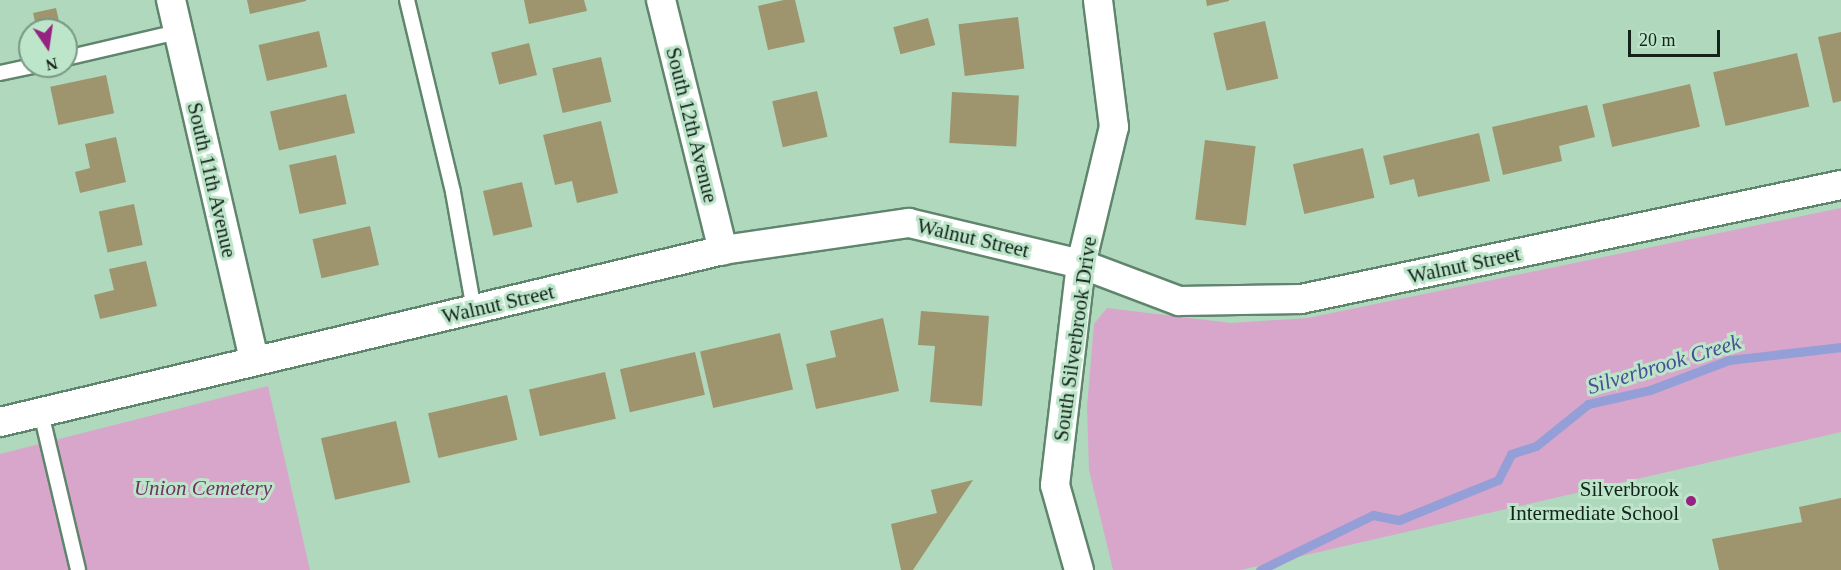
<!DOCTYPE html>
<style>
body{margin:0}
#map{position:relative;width:1841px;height:570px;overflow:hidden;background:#b0d8bd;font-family:"Times New Roman",serif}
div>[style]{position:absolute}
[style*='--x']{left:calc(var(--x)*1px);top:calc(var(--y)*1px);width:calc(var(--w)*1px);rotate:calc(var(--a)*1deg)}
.green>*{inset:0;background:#d8a6cb}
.stream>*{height:9px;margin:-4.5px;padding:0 4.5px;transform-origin:4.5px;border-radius:4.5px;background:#959fd7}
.building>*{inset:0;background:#9e946d;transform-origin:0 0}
.roads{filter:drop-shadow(2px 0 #60856d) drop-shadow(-2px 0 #60856d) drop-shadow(0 2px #60856d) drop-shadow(0 -2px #60856d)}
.service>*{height:14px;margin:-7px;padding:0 7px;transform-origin:7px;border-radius:7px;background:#fff}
.minor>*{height:28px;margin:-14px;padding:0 14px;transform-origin:14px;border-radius:14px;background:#fff}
.dots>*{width:16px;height:16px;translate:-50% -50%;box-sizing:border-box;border:3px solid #bde5ca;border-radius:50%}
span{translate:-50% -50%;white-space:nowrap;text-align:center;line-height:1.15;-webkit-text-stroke:6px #bde5ca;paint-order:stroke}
.street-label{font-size:21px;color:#14231a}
.park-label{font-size:21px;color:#713164;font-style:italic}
.poi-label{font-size:21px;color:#14231a}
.right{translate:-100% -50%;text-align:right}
.water-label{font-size:22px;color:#474f95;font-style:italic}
.north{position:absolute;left:18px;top:18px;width:60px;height:60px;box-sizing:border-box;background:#bde5ca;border:2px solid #799784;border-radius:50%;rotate:167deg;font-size:16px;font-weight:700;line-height:24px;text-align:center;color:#14231a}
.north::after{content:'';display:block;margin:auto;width:21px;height:27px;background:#952382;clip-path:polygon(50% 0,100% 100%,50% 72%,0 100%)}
.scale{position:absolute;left:1628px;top:30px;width:92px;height:27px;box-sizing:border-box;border:3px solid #14231a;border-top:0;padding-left:8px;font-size:18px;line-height:21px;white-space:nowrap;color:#14231a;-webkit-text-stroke:4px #bde5ca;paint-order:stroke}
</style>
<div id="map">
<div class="green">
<div style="clip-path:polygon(1841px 208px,1841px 432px,1241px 570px,1113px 570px,1089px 470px,1087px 407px,1094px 324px,1107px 308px,1231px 323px,1308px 318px)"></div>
<div style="clip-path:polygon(268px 386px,310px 570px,0 570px,0 454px)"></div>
</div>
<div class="stream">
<div style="--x:1260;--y:570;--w:126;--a:-26"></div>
<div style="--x:1373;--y:515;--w:26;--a:11"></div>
<div style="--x:1399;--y:520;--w:107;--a:-22"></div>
<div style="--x:1498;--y:480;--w:29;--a:-63"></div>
<div style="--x:1511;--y:454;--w:26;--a:-18"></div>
<div style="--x:1536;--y:446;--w:67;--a:-38.9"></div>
<div style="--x:1588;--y:404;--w:64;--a:-12.7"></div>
<div style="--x:1650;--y:390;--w:85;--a:-20.8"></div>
<div style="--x:1729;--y:360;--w:113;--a:-6.6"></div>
</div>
<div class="building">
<div style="clip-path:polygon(247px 0,306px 0,306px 1px,250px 14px)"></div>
<div style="clip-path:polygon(524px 0,584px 0,587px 11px,529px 24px)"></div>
<div style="clip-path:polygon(784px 0,795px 0,805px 42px,768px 50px,758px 6px)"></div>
<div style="clip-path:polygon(1206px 0,1229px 0,1229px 1px,1207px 6px)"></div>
<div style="clip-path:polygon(56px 8px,61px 30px,37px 30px,33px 13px)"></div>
<div style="left:1018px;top:17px;width:52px;height:60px;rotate:83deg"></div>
<div style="left:928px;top:18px;width:28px;height:36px;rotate:75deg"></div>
<div style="left:1265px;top:21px;width:59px;height:53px;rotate:77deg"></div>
<div style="left:319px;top:31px;width:37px;height:62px;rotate:77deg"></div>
<div style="clip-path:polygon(1841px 32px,1841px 101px,1833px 103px,1818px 37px)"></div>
<div style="left:529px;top:43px;width:33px;height:39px;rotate:76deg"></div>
<div style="left:1797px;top:53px;width:55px;height:86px;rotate:77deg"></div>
<div style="left:601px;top:57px;width:46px;height:50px;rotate:77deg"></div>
<div style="left:106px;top:75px;width:39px;height:57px;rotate:78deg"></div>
<div style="left:1690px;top:84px;width:44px;height:90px;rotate:77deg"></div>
<div style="left:817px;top:91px;width:47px;height:46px;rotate:77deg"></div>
<div style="left:952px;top:92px;width:67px;height:51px;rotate:3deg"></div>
<div style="left:346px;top:94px;width:40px;height:78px;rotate:77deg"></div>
<div style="clip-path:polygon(1587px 105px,1595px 137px,1559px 146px,1562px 161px,1503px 175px,1492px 127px)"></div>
<div style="clip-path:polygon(601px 121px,618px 193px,577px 203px,572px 181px,555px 185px,543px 135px)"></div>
<div style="clip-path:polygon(1479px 133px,1490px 181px,1418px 197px,1414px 179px,1390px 185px,1383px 156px)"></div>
<div style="clip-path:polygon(116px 137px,126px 182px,80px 193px,75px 172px,90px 168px,85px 144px)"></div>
<div style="left:1205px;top:140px;width:51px;height:80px;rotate:7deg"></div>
<div style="left:1363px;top:148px;width:51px;height:72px;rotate:77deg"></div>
<div style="left:336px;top:155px;width:50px;height:48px;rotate:78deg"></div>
<div style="left:522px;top:182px;width:46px;height:40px;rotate:77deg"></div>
<div style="left:134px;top:204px;width:42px;height:36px;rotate:78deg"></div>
<div style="left:370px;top:226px;width:40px;height:59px;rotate:77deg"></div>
<div style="clip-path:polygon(146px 261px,157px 306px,100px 319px,94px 295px,114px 290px,109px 269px)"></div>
<div style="clip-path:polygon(921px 311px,989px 316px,982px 406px,930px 402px,935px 346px,918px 345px)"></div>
<div style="clip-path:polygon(883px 318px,899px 391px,816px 409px,806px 364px,836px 357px,830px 331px)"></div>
<div style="left:780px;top:333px;width:58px;height:82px;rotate:77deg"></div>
<div style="left:695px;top:352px;width:44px;height:77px;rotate:77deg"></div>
<div style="left:605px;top:372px;width:48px;height:78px;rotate:77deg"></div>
<div style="left:507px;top:395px;width:46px;height:81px;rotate:77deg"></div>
<div style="left:396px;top:421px;width:63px;height:77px;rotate:77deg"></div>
<div style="clip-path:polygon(973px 480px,913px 570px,901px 570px,891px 524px,937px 513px,931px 490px)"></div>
<div style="clip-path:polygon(1841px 498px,1841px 570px,1719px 570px,1712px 539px,1802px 522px,1799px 507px)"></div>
</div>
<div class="roads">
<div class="service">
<div style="--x:407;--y:0;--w:197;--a:76.5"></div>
<div style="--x:453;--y:192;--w:120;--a:79.9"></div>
<div style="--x:66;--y:58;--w:115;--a:-13.1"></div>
<div style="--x:0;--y:73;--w:33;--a:-12"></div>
<div style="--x:41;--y:413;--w:161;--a:76.7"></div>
</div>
<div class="minor">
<div style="--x:171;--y:0;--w:369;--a:77"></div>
<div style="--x:661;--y:0;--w:258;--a:76.1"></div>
<div style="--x:0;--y:422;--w:743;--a:-13.38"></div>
<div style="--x:723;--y:250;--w:188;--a:-8.3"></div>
<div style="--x:909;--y:223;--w:177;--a:13.4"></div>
<div style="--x:1081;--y:264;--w:105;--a:20.7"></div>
<div style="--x:1179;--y:301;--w:122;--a:-0.9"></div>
<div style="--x:1301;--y:299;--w:552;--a:-11.92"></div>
<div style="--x:1079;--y:570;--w:88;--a:-105.8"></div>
<div style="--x:1055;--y:485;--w:223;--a:-83.3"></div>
<div style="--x:1081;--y:264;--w:141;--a:-76.5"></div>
<div style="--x:1114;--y:127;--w:128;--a:-97.2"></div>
</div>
</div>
<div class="dots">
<div style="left:1691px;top:501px;background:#952382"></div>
</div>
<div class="street-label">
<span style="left:692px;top:125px;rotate:76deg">South 12th Avenue</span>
<span style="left:212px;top:180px;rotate:77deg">South 11th Avenue</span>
<span style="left:973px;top:238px;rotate:13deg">Walnut Street</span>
<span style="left:1464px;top:265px;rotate:-12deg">Walnut Street</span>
<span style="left:498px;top:304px;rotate:-13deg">Walnut Street</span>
<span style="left:1075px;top:339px;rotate:-82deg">South Silverbrook Drive</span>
</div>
<div class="park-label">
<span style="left:203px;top:488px">Union Cemetery</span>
</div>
<div class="poi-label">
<span class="right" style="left:1679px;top:501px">Silverbrook<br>Intermediate School</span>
</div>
<div class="water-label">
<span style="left:1664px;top:364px;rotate:-17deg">Silverbrook Creek</span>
</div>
<div class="north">N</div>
<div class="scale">20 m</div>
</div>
